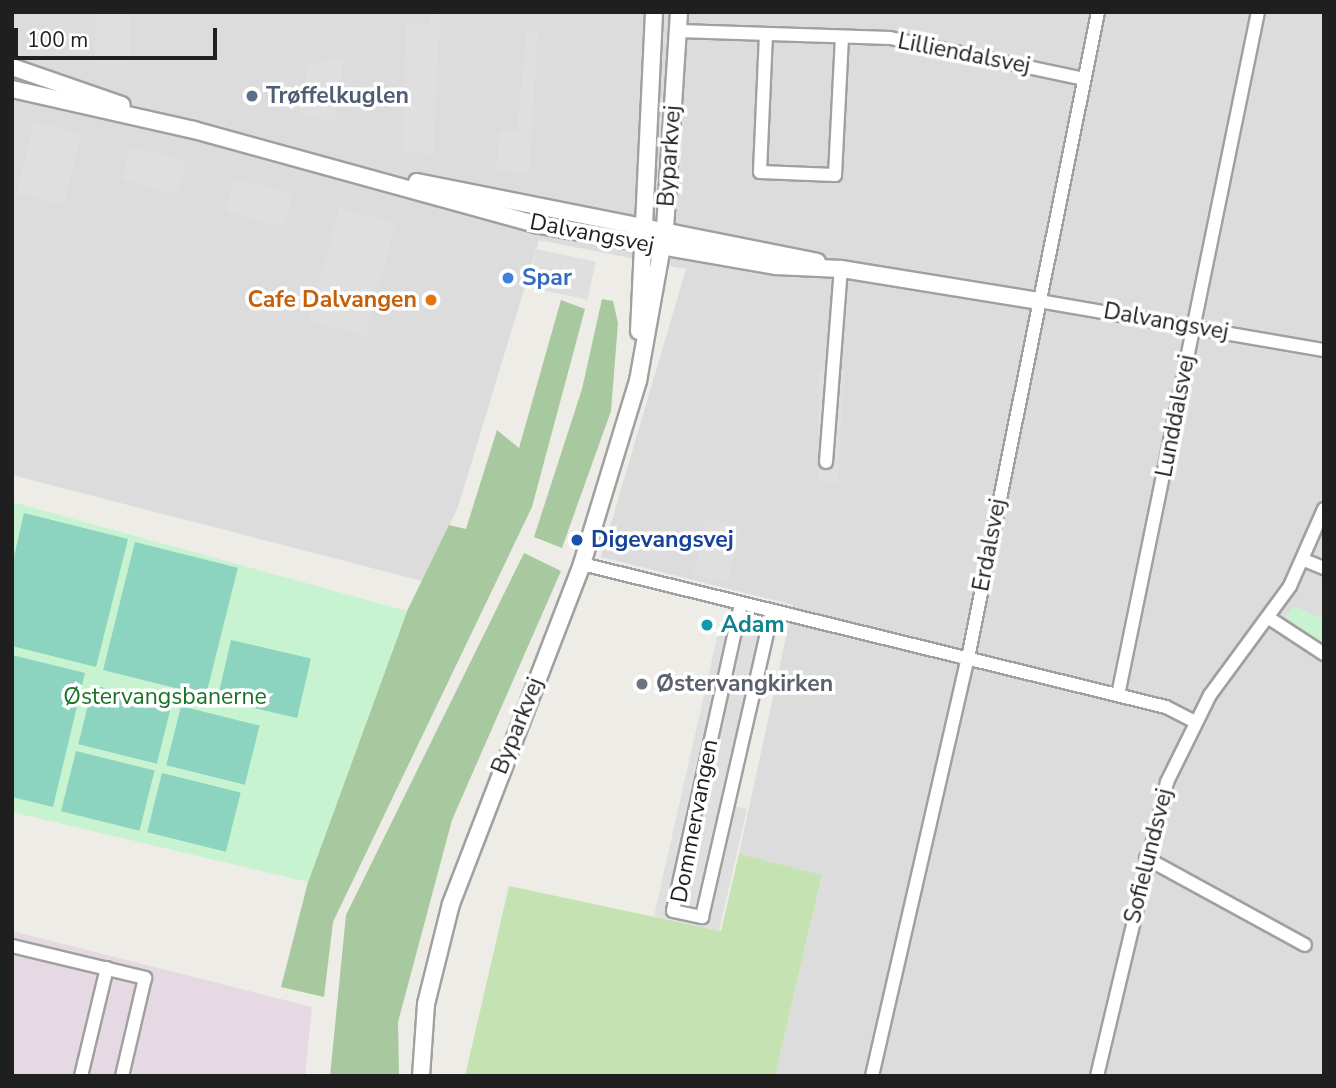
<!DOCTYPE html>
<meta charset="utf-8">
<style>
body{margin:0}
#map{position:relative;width:1336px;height:1088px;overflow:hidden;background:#eeece6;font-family:"Nunito Sans",sans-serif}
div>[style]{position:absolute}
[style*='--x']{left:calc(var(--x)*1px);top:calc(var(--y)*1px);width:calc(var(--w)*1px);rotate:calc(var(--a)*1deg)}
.residential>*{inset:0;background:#dddcdc}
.industrial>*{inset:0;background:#e7d9e3}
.grass>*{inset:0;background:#c5e3b2}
.forest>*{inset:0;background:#a8c9a0}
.park>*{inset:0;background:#c8f3d0}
.pitch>*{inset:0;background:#8dd4c0;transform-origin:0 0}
.parking>*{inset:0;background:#dfdfdf;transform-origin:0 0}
.roads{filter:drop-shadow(2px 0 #a0a0a0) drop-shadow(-2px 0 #a0a0a0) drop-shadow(0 2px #a0a0a0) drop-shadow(0 -2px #a0a0a0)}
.minor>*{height:12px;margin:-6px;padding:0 6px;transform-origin:6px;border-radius:6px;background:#fff}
.tertiary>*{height:16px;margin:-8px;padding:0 8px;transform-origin:8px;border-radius:8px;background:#fff}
.dots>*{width:19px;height:19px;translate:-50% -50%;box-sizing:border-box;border:4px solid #fff;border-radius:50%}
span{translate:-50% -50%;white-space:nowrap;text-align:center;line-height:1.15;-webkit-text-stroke:7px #fff;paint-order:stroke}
.street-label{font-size:23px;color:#1f1f1f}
.service-label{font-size:23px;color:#4e5e75;font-weight:700}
.left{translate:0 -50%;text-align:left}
.shop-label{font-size:23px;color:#366cbe;font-weight:700}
.food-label{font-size:23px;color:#c56008;font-weight:700}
.right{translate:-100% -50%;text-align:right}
.transit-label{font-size:23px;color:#164399;font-weight:700}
.culture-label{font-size:23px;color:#0d838f;font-weight:700}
.worship-label{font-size:23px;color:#5b616d;font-weight:700}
.park-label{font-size:23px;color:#187128}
.frame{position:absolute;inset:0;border:14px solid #1f1f1f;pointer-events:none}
.scale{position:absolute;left:14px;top:28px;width:203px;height:32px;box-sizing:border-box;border:4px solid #1f1f1f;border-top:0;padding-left:9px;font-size:21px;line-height:24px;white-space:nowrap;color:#1f1f1f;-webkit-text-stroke:5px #fff;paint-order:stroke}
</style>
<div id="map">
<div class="residential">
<div style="clip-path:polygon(12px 12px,1324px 12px,1324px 1076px,775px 1076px,822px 876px,739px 854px,793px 605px,601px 557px,686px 269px,539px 240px,458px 507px,422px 581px,12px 475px)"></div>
</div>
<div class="industrial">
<div style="clip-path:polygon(12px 931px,312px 1007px,305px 1076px,12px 1076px)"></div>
</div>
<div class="grass">
<div style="clip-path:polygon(739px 854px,822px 875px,775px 1076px,465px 1076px,509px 886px,721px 931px)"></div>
</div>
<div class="forest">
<div style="clip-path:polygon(602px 299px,613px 301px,618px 323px,611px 411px,562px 548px,534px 537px,582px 389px)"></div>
<div style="clip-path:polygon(561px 300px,585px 309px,532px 507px,333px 922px,324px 997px,281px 987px,308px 882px,407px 611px,449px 525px,466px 529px,497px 430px,519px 448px)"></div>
<div style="clip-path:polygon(524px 553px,561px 571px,452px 820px,398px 1022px,399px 1076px,330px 1076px,346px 915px)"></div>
</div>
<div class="park">
<div style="clip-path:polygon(12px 502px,407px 611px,308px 882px,12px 812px)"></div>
<div style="clip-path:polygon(1293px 606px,1324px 619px,1324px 649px,1283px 622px)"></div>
</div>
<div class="pitch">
<div style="clip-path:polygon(24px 513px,128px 539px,96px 667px,12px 646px,12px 565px)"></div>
<div style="left:135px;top:542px;width:106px;height:132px;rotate:14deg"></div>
<div style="left:231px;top:640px;width:82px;height:61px;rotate:13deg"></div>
<div style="clip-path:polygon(12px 655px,85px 673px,53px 807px,12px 797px)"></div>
<div style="left:93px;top:685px;width:81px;height:61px;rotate:14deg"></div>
<div style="left:181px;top:706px;width:81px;height:61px;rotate:14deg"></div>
<div style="left:76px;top:751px;width:81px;height:62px;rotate:14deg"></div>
<div style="left:162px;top:773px;width:81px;height:61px;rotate:14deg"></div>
</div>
<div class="parking">
<div style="left:95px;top:12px;width:35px;height:52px"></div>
<div style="clip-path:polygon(431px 12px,440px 12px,433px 155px,403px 151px,406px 23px,430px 25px)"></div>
<div style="clip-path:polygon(527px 31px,538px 32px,529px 175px,496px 170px,500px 131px,517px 132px)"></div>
<div style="clip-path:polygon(332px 58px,344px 59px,335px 122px,300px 115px,308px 65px)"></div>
<div style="left:34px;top:122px;width:49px;height:73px;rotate:14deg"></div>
<div style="left:131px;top:146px;width:57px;height:35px;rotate:15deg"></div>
<div style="left:235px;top:178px;width:60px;height:35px;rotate:15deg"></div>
<div style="left:339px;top:208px;width:59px;height:117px;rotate:15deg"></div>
<div style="left:536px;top:249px;width:61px;height:39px;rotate:12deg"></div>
<div style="clip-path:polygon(818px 370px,844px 371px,838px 485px,818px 480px)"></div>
<div style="left:706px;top:519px;width:35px;height:57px;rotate:13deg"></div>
<div style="clip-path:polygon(720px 624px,772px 636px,734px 806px,747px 809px,719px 931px,654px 916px)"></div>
</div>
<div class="roads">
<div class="minor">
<div style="--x:679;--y:31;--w:211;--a:1.9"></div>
<div style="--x:890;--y:38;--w:198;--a:11.9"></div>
<div style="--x:766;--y:34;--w:138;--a:92.5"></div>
<div style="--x:760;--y:172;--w:75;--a:2.3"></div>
<div style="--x:835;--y:175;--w:138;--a:-87.1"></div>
<div style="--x:1039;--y:301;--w:289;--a:9.8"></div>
<div style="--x:826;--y:462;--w:194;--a:-85.6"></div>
<div style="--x:1304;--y:560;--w:22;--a:22"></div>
<div style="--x:582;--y:564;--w:601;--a:13.76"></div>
<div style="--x:1166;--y:707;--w:33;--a:27"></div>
<div style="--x:741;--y:604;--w:314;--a:102.5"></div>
<div style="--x:673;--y:911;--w:30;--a:12"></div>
<div style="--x:702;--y:917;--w:314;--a:-77.1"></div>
<div style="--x:1269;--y:618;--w:66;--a:33.2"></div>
<div style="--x:1118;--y:695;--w:697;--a:-78.42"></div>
<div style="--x:1146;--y:858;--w:181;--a:28.7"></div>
<div style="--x:12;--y:946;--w:137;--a:13.5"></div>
<div style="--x:145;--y:978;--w:101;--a:103.2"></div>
<div style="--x:81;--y:1076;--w:111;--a:-76.5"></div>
<div style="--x:872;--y:1076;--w:429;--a:-77.1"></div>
<div style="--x:968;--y:658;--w:659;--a:-78.62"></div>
<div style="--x:1097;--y:1076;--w:302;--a:-76.6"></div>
<div style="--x:1167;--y:782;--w:97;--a:-63.7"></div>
<div style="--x:1210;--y:695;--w:135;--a:-53.7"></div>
<div style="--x:1290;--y:586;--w:84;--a:-66.2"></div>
</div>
<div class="tertiary">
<div style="--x:12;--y:67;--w:116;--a:19.1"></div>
<div style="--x:12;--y:89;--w:187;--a:12.7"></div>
<div style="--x:194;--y:130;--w:354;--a:15.4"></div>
<div style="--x:535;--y:224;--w:245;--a:9.9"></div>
<div style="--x:776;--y:266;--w:65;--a:2.6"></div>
<div style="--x:841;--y:269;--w:201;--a:9.2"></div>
<div style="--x:417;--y:182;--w:408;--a:11.3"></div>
<div style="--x:639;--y:331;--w:319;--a:-87.3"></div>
<div style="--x:421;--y:1076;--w:72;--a:-86"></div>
<div style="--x:426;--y:1004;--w:103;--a:-76"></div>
<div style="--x:451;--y:904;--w:364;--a:-68.9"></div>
<div style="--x:582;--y:564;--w:191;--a:-73"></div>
<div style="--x:638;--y:381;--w:154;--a:-79.9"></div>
<div style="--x:665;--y:229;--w:217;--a:-86.3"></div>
</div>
</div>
<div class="dots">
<div style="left:252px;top:96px;background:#5c6f8a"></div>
<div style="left:508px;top:278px;background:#3f7fe0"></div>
<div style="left:431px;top:300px;background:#e8710a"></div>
<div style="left:577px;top:540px;background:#1a4fb4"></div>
<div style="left:707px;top:625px;background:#0f9aa8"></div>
<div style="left:642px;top:684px;background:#6b7280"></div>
</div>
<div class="street-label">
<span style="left:964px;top:54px;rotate:11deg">Lilliendalsvej</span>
<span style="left:670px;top:156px;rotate:-86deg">Byparkvej</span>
<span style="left:592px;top:234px;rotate:11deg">Dalvangsvej</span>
<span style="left:1166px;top:322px;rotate:10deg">Dalvangsvej</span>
<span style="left:1176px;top:416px;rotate:-79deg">Lunddalsvej</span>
<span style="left:990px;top:545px;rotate:-79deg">Erdalsvej</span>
<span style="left:518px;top:726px;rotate:-68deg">Byparkvej</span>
<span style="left:695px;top:821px;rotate:-79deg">Dommervangen</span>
<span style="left:1149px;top:856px;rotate:-76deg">Sofielundsvej</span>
</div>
<div class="service-label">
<span class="left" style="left:266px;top:96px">Trøffelkuglen</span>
</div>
<div class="shop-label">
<span class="left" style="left:522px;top:278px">Spar</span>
</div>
<div class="food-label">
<span class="right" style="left:417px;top:300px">Cafe Dalvangen</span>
</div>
<div class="transit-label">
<span class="left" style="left:591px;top:540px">Digevangsvej</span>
</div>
<div class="culture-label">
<span class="left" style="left:721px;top:625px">Adam</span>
</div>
<div class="worship-label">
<span class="left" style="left:656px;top:684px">Østervangkirken</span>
</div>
<div class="park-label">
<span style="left:165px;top:697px">Østervangsbanerne</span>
</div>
<div class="frame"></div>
<div class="scale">100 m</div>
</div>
